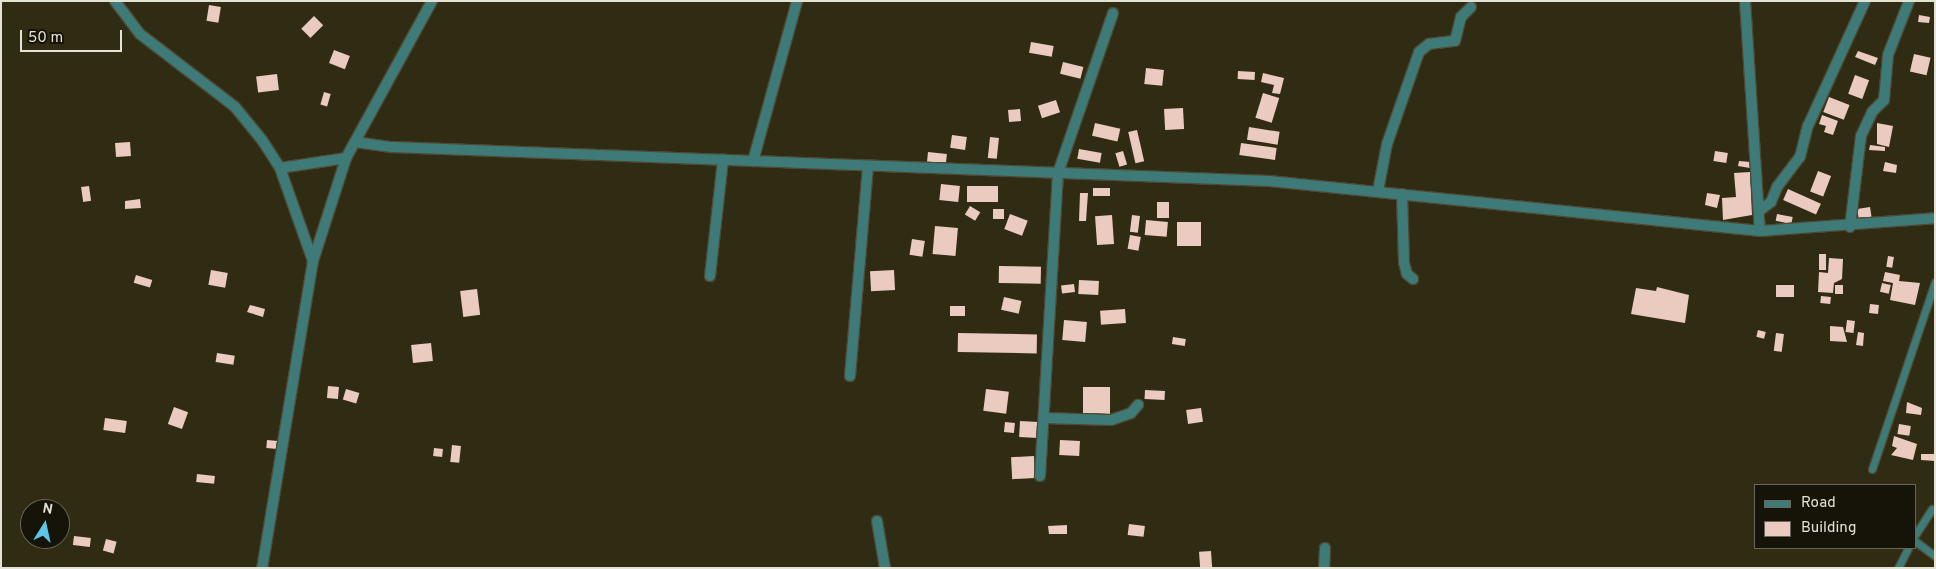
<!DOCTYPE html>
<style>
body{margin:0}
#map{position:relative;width:1936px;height:569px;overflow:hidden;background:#302c13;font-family:Overpass,sans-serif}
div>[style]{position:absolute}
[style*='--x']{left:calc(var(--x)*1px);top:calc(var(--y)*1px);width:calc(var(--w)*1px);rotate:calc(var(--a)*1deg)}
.building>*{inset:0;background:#ebcabf;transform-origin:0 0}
.roads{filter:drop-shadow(1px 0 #4d4932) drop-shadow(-1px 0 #4d4932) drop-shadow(0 1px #4d4932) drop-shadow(0 -1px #4d4932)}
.lane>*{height:7px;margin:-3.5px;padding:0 3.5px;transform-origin:3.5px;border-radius:3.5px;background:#3e7a77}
.street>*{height:10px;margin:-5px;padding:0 5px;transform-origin:5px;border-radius:5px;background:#3e7a77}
span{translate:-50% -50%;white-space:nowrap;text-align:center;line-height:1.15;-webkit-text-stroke:5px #161409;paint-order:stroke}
.frame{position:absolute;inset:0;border:2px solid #e4e2d3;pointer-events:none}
.legend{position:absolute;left:1754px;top:484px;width:162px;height:65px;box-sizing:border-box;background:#161409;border:1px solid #68665a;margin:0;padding:6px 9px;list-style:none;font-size:15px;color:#e4e2d3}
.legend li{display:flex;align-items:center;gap:10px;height:25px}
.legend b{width:25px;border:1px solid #68665a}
.north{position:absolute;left:20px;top:499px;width:50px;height:50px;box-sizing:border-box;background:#161409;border:1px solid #68665a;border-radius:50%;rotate:10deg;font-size:14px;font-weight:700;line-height:20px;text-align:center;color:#e4e2d3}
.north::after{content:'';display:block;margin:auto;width:18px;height:22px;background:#5cc7e8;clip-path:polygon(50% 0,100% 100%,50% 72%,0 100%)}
.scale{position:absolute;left:20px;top:30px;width:102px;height:22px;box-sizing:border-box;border:2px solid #e4e2d3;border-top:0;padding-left:6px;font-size:15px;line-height:18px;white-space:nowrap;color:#e4e2d3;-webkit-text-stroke:4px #161409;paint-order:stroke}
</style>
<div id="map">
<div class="building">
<div style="left:209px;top:5px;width:12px;height:16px;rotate:9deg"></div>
<div style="clip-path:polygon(1919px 15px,1930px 17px,1929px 23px,1918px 22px)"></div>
<div style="left:314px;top:16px;width:13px;height:18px;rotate:45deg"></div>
<div style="left:1031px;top:42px;width:23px;height:11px;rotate:10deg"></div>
<div style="left:334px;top:50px;width:17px;height:14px;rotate:21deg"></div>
<div style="clip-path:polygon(1858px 51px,1878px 58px,1875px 65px,1855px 57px)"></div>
<div style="left:1914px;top:54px;width:17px;height:18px;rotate:13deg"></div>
<div style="left:1063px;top:62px;width:21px;height:12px;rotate:14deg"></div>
<div style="left:1146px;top:68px;width:18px;height:16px;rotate:6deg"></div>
<div style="left:1238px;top:71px;width:17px;height:8px;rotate:3deg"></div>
<div style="clip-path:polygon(1263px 73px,1284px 78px,1280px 94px,1272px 93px,1274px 85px,1261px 82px)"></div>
<div style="left:277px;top:74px;width:16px;height:21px;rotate:83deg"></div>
<div style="left:1855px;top:75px;width:15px;height:20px;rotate:20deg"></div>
<div style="left:324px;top:92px;width:7px;height:13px;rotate:16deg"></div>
<div style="left:1263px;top:93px;width:17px;height:26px;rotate:17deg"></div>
<div style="left:1829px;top:97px;width:22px;height:16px;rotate:21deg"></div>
<div style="left:1056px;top:100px;width:13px;height:19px;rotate:72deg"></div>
<div style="left:1183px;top:108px;width:21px;height:19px;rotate:87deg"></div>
<div style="left:1020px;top:109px;width:12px;height:12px;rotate:85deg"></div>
<div style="clip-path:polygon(1822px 115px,1838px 121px,1833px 135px,1824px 132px,1826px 126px,1819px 124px)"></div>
<div style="left:1095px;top:123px;width:26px;height:13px;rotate:13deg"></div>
<div style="clip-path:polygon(1877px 123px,1893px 126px,1889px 147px,1877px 144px)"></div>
<div style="left:1249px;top:127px;width:31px;height:13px;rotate:9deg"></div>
<div style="left:1137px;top:130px;width:32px;height:9px;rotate:77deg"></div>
<div style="left:952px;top:135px;width:15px;height:13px;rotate:8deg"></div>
<div style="left:990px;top:137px;width:9px;height:21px;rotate:6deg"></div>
<div style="left:130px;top:142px;width:14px;height:15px;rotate:86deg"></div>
<div style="left:1241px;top:143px;width:36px;height:12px;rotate:8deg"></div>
<div style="clip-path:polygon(1870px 145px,1885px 147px,1885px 151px,1869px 150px)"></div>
<div style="left:1079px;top:149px;width:23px;height:10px;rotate:10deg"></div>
<div style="left:1123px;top:151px;width:14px;height:8px;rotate:73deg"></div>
<div style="left:1715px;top:151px;width:13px;height:10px;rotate:9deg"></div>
<div style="left:928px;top:152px;width:19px;height:13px;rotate:6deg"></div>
<div style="clip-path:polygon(1739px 161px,1751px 162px,1750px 168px,1738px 166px)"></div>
<div style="clip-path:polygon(1885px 162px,1897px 165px,1896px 173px,1883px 171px)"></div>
<div style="left:1818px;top:171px;width:14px;height:22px;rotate:21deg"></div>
<div style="clip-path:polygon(1750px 172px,1752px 215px,1723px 220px,1722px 198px,1736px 197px,1734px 173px)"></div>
<div style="left:941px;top:184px;width:19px;height:16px;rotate:6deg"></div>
<div style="left:89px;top:186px;width:15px;height:8px;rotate:82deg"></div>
<div style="left:967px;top:186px;width:31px;height:16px"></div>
<div style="left:1093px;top:188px;width:17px;height:8px"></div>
<div style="left:1788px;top:189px;width:36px;height:12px;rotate:24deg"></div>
<div style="clip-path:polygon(1080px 193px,1088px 193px,1086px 221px,1079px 221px)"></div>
<div style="clip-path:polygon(1707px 193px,1720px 195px,1717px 208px,1705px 205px)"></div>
<div style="clip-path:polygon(140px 199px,141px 208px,125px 209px,125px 201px)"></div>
<div style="left:1169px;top:202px;width:16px;height:12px;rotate:90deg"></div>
<div style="left:970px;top:206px;width:12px;height:10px;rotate:31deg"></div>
<div style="left:1870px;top:207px;width:13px;height:13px;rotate:81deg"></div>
<div style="left:993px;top:209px;width:11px;height:10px"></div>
<div style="left:1010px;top:214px;width:19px;height:16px;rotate:21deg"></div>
<div style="left:1777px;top:214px;width:16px;height:7px;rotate:11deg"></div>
<div style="left:1112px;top:215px;width:29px;height:17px;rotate:86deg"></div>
<div style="left:1132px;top:215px;width:8px;height:17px;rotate:7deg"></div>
<div style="left:1146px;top:220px;width:22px;height:15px;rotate:5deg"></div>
<div style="left:1177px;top:222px;width:24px;height:24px"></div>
<div style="left:935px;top:226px;width:23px;height:28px;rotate:5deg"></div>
<div style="left:1130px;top:235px;width:11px;height:14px;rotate:10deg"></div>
<div style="left:912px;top:239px;width:13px;height:16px;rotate:9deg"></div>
<div style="left:1819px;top:254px;width:7px;height:16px"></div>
<div style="left:1888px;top:256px;width:6px;height:11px;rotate:9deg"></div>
<div style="clip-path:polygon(1829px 258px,1843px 259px,1842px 279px,1834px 283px,1833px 293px,1818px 292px,1819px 272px,1828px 273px)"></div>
<div style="left:999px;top:266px;width:42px;height:17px;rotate:1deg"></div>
<div style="left:211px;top:270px;width:17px;height:15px;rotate:10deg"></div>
<div style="left:894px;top:270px;width:20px;height:24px;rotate:87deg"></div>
<div style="clip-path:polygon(1885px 272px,1900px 275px,1899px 281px,1920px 283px,1915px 305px,1890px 300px,1893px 283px,1883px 281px)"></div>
<div style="left:136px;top:275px;width:17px;height:8px;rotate:17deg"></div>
<div style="left:1079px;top:280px;width:20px;height:14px;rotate:3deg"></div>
<div style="left:1882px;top:283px;width:9px;height:9px;rotate:13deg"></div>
<div style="left:1074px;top:284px;width:8px;height:13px;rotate:83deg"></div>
<div style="left:1776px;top:285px;width:18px;height:12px"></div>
<div style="left:1835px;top:285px;width:8px;height:9px"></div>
<div style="clip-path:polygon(1657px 287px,1689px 295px,1685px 323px,1631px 314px,1636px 288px,1656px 291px)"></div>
<div style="left:477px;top:289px;width:26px;height:17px;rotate:83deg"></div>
<div style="left:1821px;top:296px;width:10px;height:7px;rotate:6deg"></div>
<div style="left:1004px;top:297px;width:18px;height:13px;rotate:13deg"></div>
<div style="left:1870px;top:304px;width:9px;height:9px;rotate:6deg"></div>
<div style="clip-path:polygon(250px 305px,265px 309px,263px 317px,247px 312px)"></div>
<div style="left:950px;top:306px;width:15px;height:10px"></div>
<div style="left:1125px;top:309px;width:14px;height:25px;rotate:86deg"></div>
<div style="left:1064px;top:320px;width:23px;height:20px;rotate:5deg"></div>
<div style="left:1847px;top:320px;width:8px;height:12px;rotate:7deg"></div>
<div style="clip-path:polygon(1830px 326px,1843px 327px,1847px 342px,1830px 341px)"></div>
<div style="left:1758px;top:330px;width:8px;height:7px;rotate:14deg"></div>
<div style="clip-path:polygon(1858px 332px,1864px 333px,1863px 346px,1856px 345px)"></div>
<div style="left:958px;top:333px;width:79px;height:19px;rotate:1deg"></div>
<div style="left:1776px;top:333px;width:8px;height:18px;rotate:7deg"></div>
<div style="left:1173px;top:337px;width:13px;height:7px;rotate:9deg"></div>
<div style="left:431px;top:343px;width:18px;height:20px;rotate:84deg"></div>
<div style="left:217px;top:353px;width:18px;height:9px;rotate:9deg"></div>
<div style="left:328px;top:386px;width:11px;height:12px;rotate:5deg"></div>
<div style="left:1110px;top:387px;width:28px;height:27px;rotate:90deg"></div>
<div style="left:346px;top:389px;width:14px;height:11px;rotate:17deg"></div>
<div style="left:986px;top:389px;width:23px;height:22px;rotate:7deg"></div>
<div style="left:1145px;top:390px;width:20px;height:9px;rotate:3deg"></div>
<div style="clip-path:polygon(1907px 402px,1922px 408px,1921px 415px,1906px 413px)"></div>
<div style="left:174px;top:407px;width:15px;height:18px;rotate:20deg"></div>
<div style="left:1201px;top:408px;width:14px;height:15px;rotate:82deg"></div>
<div style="left:105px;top:418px;width:22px;height:12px;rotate:8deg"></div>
<div style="left:1020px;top:421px;width:19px;height:16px;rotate:3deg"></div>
<div style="left:1005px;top:422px;width:10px;height:10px;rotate:6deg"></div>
<div style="left:1899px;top:424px;width:12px;height:10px;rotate:9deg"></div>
<div style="clip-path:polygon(1894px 436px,1917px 444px,1913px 460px,1891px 455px,1897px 448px,1892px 446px)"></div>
<div style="left:267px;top:440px;width:11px;height:8px;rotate:5deg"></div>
<div style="left:1060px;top:440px;width:20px;height:15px;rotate:3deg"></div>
<div style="left:452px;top:445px;width:9px;height:17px;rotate:6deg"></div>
<div style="left:434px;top:448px;width:9px;height:8px;rotate:6deg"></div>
<div style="clip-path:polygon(1921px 454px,1935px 454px,1935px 461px,1921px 460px)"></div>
<div style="left:1034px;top:456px;width:22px;height:23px;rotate:87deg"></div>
<div style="left:197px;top:474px;width:18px;height:8px;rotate:6deg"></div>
<div style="left:1129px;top:524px;width:16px;height:11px;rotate:7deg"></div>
<div style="clip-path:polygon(1067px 525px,1067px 534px,1049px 534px,1048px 526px)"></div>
<div style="left:74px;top:536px;width:17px;height:9px;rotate:7deg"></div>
<div style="left:106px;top:539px;width:11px;height:12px;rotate:15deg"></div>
<div style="left:1211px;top:551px;width:16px;height:12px;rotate:86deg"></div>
</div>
<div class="roads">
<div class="lane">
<div style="--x:1872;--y:469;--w:197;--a:-71.4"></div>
<div style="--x:1915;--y:535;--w:31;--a:-57"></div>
<div style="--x:1915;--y:541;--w:25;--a:37"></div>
<div style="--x:1898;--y:568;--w:22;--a:-63"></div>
</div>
<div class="street">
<div style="--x:115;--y:1;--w:41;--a:52.9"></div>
<div style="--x:140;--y:34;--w:120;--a:37.5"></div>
<div style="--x:235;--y:107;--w:43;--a:50.7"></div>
<div style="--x:262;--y:140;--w:33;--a:57"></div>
<div style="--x:280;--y:168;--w:99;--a:70.5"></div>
<div style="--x:313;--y:261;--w:311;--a:99.4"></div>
<div style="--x:1745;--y:1;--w:230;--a:86.3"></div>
<div style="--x:355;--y:142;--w:37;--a:8"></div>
<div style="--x:392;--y:147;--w:878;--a:2.22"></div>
<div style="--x:1269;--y:181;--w:494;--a:5.8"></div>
<div style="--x:1760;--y:231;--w:175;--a:-4.2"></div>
<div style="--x:753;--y:161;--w:166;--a:-74.6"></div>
<div style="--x:280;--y:168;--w:67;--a:-8.6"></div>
<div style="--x:1378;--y:191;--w:48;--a:-79.2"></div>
<div style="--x:1387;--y:144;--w:97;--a:-70.8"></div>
<div style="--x:1419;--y:52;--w:13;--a:-39"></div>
<div style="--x:1429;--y:44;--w:26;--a:-7"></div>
<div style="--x:1455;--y:41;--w:25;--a:-76"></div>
<div style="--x:1461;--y:17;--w:14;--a:-45"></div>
<div style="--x:1402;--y:194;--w:69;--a:88.3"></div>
<div style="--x:1404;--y:263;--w:11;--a:75"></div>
<div style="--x:1407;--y:274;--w:8;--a:40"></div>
<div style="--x:1759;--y:211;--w:15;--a:-37"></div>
<div style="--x:1771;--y:202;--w:16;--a:-68"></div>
<div style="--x:1777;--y:187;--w:38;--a:-53"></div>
<div style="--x:1800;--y:157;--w:32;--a:-76"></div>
<div style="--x:1808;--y:126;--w:137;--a:-65.5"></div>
<div style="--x:1850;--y:227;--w:92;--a:-83.1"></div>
<div style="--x:1861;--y:136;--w:26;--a:-65"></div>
<div style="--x:1872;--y:112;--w:17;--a:-45"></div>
<div style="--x:1884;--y:100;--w:45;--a:-84.9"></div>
<div style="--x:1888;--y:55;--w:58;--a:-68.7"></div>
<div style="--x:313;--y:261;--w:108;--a:-72.2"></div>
<div style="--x:346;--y:158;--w:179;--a:-61.3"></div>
<div style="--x:710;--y:276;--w:117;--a:-83.6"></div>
<div style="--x:850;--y:376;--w:210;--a:-85.1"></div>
<div style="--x:1044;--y:418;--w:67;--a:1.7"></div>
<div style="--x:1111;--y:420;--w:21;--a:-19"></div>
<div style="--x:1131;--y:413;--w:11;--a:-49"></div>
<div style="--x:1040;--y:476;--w:304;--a:-86.6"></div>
<div style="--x:1058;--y:173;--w:169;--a:-71"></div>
<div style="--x:877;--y:521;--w:48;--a:80.3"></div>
<div style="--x:1324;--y:568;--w:20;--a:-87"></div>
</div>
</div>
<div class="frame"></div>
<ul class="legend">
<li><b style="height:6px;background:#3e7a77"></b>Road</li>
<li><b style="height:14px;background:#ebcabf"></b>Building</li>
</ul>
<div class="north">N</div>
<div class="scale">50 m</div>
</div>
